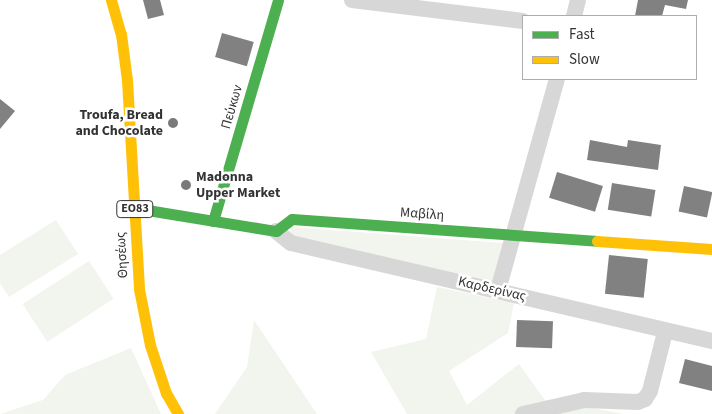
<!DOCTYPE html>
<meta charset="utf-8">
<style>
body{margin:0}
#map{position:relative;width:712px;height:414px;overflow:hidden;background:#fff;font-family:"Source Sans 3",sans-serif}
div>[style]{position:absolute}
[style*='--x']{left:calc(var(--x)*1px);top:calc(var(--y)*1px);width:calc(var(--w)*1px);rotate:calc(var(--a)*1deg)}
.green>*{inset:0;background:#f1f5ed;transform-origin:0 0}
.building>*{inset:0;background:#818181;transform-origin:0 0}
.street>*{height:16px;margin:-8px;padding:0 8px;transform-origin:8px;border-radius:8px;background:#d7d7d7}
.fast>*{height:11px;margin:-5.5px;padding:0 5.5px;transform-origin:5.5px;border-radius:5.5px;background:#4caf50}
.slow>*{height:11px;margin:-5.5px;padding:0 5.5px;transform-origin:5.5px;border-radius:5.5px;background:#ffc107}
.dots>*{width:14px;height:14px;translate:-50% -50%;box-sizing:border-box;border:2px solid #fff;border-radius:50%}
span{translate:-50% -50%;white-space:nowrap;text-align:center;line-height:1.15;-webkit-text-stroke:5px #fff;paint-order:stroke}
.shield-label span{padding:1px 4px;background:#fff;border:1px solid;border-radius:4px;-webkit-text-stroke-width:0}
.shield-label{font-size:12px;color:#333;font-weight:700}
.street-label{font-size:14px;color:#333}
.poi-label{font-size:14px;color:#333;font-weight:700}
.right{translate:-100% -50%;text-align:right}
.left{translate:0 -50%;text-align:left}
.legend{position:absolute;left:522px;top:15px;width:175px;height:65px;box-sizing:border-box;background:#fff;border:1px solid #adadad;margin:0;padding:6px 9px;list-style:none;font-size:15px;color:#333}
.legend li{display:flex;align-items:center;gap:10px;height:25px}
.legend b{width:25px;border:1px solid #adadad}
</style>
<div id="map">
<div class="green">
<div style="clip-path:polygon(56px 220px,78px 254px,9px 297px,0 283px,0 255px)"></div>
<div style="clip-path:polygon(291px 227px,503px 243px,493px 282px,290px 235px)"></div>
<div style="left:89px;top:261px;width:45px;height:79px;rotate:57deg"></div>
<div style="clip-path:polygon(437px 287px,514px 303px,508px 333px,449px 371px,467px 405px,519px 364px,545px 400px,625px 414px,407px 414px,371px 352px,426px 339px)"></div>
<div style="clip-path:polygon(254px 320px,317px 414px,215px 414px,247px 367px)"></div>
<div style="clip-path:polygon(131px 348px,161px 414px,0 414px,43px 400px,65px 375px)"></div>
</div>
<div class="building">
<div style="clip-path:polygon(143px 0,160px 0,164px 15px,148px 19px)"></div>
<div style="clip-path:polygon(638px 0,688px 0,686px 9px,665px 5px,662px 16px,635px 16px)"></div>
<div style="left:222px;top:33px;width:33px;height:25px;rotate:16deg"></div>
<div style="clip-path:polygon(0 99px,15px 111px,0 129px)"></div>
<div style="clip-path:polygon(590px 140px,627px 147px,628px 140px,661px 145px,658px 170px,587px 160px)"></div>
<div style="left:557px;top:172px;width:48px;height:27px;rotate:17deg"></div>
<div style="left:612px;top:183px;width:44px;height:27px;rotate:9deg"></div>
<div style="left:684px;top:186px;width:29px;height:26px;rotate:12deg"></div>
<div style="left:609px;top:255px;width:39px;height:39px;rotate:6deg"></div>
<div style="left:517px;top:320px;width:36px;height:27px;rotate:2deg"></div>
<div style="clip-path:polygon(685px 359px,712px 366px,712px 391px,679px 383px)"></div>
</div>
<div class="street">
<div style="--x:352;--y:0;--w:172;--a:7"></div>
<div style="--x:574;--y:16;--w:16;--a:-76"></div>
<div style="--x:276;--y:231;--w:19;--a:39"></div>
<div style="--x:291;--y:243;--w:432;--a:13.1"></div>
<div style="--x:498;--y:290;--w:219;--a:-74.4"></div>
<div style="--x:523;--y:414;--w:63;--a:-12.9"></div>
<div style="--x:584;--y:400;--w:54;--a:2.1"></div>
<div style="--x:638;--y:402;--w:8;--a:-23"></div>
<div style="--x:645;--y:399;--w:9;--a:-58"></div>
<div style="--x:650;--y:391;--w:61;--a:-75.7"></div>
</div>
<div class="fast">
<div style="--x:135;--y:208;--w:143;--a:9.3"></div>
<div style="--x:276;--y:231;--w:20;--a:-37"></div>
<div style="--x:292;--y:219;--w:306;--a:4.1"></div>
<div style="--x:213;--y:221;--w:230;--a:-73.6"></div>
</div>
<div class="slow">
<div style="--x:111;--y:0;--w:35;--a:74"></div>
<div style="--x:121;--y:34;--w:46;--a:82.6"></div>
<div style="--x:127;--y:80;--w:209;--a:86.7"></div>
<div style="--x:139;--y:289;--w:57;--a:78.9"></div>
<div style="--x:150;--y:345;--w:51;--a:71.6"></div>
<div style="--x:166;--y:393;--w:24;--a:60"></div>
<div style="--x:597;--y:241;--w:115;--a:4"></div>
</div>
<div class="dots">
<div style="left:173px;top:123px;background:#7a7a7a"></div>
<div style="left:186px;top:185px;background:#7a7a7a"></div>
</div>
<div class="shield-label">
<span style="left:135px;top:209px">ΕΟ83</span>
</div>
<div class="street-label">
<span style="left:232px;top:107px;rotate:-74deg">Πεύκων</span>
<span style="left:422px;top:214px;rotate:4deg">Μαβίλη</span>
<span style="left:122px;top:255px;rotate:-93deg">Θησέως</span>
<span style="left:492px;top:289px;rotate:13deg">Καρδερίνας</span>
</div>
<div class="poi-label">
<span class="right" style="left:163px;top:123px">Troufa, Bread<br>and Chocolate</span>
<span class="left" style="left:196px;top:185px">Madonna<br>Upper Market</span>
</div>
<ul class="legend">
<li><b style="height:6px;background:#4caf50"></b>Fast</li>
<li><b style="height:6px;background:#ffc107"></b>Slow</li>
</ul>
</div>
